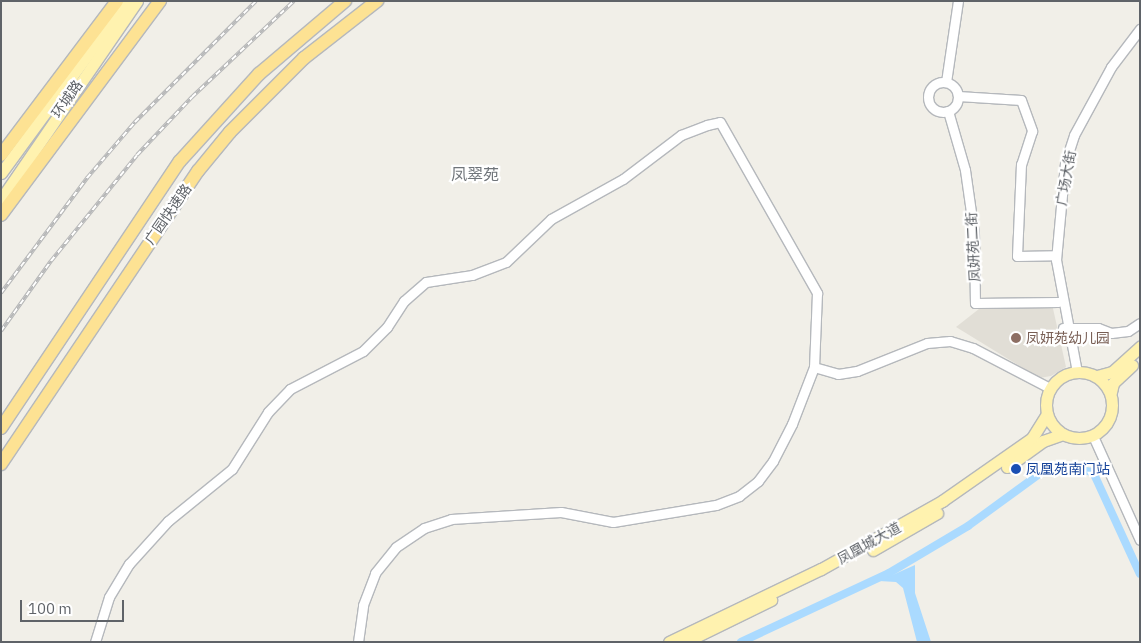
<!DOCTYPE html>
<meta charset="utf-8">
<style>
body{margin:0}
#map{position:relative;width:1141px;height:643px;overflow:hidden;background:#f1efe8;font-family:"IBM Plex Sans","Noto Sans SC",sans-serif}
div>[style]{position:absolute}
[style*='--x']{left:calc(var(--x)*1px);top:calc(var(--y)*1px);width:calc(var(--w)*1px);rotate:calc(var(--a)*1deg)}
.education>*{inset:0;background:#e1ded6}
.water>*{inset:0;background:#aadaff}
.canal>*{height:8px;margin:-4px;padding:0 4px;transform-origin:4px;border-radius:4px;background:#aadaff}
.roads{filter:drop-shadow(1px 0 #b5b8bc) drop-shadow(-1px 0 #b5b8bc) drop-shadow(0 1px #b5b8bc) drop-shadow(0 -1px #b5b8bc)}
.minor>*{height:9px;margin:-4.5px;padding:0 4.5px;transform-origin:4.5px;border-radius:4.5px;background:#fff}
.minor>.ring{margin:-4.5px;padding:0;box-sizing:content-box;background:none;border:9px solid #fff;border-radius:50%}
.major>*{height:11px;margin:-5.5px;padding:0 5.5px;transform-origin:5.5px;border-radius:5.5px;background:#fff2af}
.major>.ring{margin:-5.5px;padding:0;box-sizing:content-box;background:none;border:11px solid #fff2af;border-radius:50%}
.highway>*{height:12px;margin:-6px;padding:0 6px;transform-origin:6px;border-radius:6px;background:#fde293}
.rail>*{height:4px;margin-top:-2px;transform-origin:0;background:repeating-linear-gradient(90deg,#fff 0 5.5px,#b6b7b8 0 11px);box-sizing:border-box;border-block:1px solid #b6b7b8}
.dots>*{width:14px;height:14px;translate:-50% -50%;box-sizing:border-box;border:2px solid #fff;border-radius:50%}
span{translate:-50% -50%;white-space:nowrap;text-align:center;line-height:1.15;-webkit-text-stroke:4.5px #fff;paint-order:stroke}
.street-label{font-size:14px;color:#5f6368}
.education-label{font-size:14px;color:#785e54}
.left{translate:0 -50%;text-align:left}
.transit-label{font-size:14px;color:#164399}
.quarter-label{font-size:16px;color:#70757a}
.frame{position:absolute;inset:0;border:2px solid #5f6368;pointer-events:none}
.scale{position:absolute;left:20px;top:600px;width:104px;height:22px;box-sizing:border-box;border:2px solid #5f6368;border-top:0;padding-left:6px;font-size:15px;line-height:18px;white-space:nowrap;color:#5f6368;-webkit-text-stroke:4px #fff;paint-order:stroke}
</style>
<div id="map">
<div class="education">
<div style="clip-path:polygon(1052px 304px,1066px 367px,1051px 376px,1039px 378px,956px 327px,984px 305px)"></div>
</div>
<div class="water">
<div style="clip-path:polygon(915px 565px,915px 593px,931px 642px,917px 642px,903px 588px,896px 582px,879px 581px)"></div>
</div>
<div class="canal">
<div style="--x:741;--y:642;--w:163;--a:-25"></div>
<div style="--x:889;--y:573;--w:92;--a:-30.7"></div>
<div style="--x:968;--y:526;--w:92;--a:-36.1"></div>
<div style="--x:1042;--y:472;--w:23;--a:-10"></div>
<div style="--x:1065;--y:468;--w:28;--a:8"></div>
<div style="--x:1093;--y:472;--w:112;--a:65.3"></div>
</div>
<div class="roads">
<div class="minor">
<div style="--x:946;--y:82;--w:82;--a:-81.6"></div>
<div class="ring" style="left:928px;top:82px;width:21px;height:21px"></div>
<div style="--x:958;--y:96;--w:63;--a:3.6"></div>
<div style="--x:1021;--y:100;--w:33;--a:70"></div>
<div style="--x:1032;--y:131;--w:35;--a:108"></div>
<div style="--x:1021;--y:164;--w:92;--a:92.5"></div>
<div style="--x:1017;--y:256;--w:39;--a:-1"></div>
<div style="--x:948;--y:111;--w:61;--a:73.9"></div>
<div style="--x:965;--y:170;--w:64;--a:81.9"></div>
<div style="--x:974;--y:233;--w:70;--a:89.2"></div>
<div style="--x:975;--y:303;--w:83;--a:-0.7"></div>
<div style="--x:1063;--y:328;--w:35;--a:0"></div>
<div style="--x:1098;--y:328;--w:14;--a:21"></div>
<div style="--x:1111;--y:333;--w:17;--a:-7"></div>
<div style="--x:1128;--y:331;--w:14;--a:-34"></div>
<div style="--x:1077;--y:372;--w:114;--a:-100.6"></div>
<div style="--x:1056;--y:260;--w:97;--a:-84.7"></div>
<div style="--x:1065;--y:163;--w:29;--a:-72"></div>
<div style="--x:1074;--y:135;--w:77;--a:-61.4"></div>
<div style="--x:1111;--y:67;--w:48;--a:-52.7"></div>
<div style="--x:1093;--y:436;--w:114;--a:65.7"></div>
<div style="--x:95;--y:642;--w:47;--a:-72.7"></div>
<div style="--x:109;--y:597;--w:39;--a:-59"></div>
<div style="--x:129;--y:564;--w:58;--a:-47.8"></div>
<div style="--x:168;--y:521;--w:82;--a:-39.1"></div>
<div style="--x:232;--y:469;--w:67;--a:-57.7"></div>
<div style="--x:268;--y:412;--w:32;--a:-46"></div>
<div style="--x:290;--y:389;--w:82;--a:-27.5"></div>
<div style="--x:363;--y:351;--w:34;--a:-45"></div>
<div style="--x:387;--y:327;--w:31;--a:-57"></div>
<div style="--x:404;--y:301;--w:29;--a:-41"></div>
<div style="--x:426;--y:282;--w:47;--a:-8.7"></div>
<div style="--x:472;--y:275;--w:36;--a:-21"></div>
<div style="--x:506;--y:262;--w:62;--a:-43.7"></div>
<div style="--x:551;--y:219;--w:82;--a:-29.1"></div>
<div style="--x:623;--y:179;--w:73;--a:-37.2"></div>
<div style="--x:681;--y:135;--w:28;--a:-21"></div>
<div style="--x:707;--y:125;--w:13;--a:-13"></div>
<div style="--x:720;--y:122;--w:197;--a:60.4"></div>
<div style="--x:817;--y:293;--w:74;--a:92.3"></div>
<div style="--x:814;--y:367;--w:25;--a:16"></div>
<div style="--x:838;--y:374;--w:19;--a:-9"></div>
<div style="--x:857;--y:371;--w:75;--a:-21.8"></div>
<div style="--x:927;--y:343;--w:23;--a:-5"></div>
<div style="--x:950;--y:341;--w:24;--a:17"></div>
<div style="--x:973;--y:348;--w:87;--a:27.5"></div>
<div style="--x:358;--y:642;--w:37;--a:-82"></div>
<div style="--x:363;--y:605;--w:34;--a:-69"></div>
<div style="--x:375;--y:573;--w:33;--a:-51"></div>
<div style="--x:396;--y:547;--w:34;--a:-34"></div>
<div style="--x:424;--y:528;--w:28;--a:-18"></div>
<div style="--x:451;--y:519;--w:110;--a:-3.6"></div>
<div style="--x:561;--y:512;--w:53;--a:10.9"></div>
<div style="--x:613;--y:522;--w:104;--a:-9.4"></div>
<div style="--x:716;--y:505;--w:25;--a:-21"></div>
<div style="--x:739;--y:496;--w:24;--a:-38"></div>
<div style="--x:758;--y:481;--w:25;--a:-53"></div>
<div style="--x:773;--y:461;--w:42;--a:-62.8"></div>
<div style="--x:792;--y:424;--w:61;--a:-68.9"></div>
</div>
<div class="major">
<div style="--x:1;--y:173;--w:213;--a:-53.8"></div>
<div style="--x:1;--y:199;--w:240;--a:-55.5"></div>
<div class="ring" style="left:1046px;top:372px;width:55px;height:55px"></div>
<div style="--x:1097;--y:376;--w:16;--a:-15"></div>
<div style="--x:1112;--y:372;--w:38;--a:-42"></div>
<div style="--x:1111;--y:392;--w:9;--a:-77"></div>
<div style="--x:1113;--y:383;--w:26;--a:-43"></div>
<div style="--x:1007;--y:467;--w:44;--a:-35.8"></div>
<div style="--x:1043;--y:441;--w:21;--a:-19"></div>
<div style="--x:873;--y:550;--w:74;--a:-30"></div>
<div style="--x:669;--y:642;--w:169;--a:-25.7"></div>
<div style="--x:821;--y:569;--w:139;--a:-29.3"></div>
<div style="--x:942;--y:501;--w:110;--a:-35"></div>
<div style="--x:1032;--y:438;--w:28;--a:-58"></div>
<div style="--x:685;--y:642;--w:96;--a:-26"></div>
</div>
<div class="highway">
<div style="--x:1;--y:155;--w:193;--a:-53"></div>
<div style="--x:1;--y:215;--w:267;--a:-53.4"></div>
<div style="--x:1;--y:428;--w:321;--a:-56.2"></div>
<div style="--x:180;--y:161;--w:118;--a:-47.8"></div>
<div style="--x:259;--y:74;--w:113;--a:-40.3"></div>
<div style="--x:1;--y:464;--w:353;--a:-56.1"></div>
<div style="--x:198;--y:171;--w:50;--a:-50.6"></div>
<div style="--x:230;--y:132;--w:105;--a:-45"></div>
<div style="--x:304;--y:58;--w:93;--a:-38"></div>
</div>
</div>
<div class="rail">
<div style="--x:1;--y:293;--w:144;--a:-53.2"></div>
<div style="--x:87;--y:178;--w:74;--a:-49.4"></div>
<div style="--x:135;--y:122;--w:171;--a:-45"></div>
<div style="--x:1;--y:331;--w:86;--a:-54.5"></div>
<div style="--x:51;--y:261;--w:136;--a:-50.9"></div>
<div style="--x:137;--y:155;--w:80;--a:-46.5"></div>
<div style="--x:192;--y:97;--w:140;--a:-43.3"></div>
</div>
<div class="dots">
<div style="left:1016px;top:338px;background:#8d6e63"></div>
<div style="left:1016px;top:469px;background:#1a4fb4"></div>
</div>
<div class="street-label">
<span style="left:67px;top:99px;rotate:-55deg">环城路</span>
<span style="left:1066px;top:178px;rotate:-80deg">广场大街</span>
<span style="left:168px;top:214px;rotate:-55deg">广园快速路</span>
<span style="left:973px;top:247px;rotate:-93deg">凤妍苑二街</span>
<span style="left:869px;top:543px;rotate:-29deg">凤凰城大道</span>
</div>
<div class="education-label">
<span class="left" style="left:1026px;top:338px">凤妍苑幼儿园</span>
</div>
<div class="transit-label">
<span class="left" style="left:1026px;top:469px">凤凰苑南门站</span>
</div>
<div class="quarter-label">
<span style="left:475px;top:174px">凤翠苑</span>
</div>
<div class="frame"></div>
<div class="scale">100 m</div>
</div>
